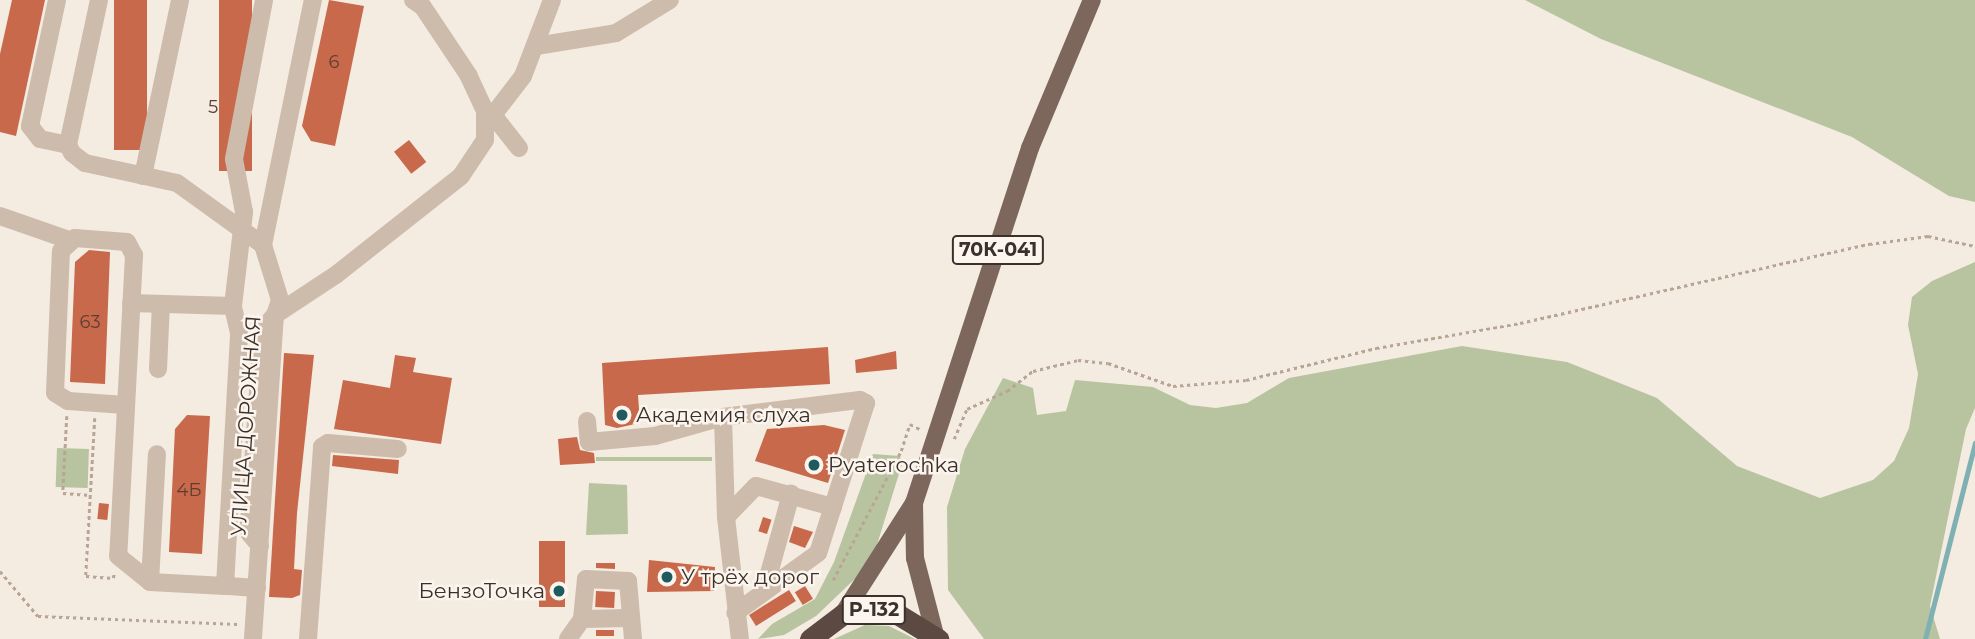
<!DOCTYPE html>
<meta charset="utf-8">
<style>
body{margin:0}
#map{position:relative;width:1975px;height:639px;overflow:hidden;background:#f4ebe1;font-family:Montserrat,sans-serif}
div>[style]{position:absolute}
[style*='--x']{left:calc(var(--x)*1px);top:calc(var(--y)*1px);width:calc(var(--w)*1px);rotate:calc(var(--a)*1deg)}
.green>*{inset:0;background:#b8c4a0;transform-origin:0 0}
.stream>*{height:4.5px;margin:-2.25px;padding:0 2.25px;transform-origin:2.25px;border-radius:2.25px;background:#7fb0b2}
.building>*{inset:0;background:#c8694b;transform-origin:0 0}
.path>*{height:2.5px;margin-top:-1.25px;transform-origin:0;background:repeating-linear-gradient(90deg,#b9a596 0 3.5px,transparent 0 7px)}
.minor>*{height:18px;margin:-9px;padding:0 9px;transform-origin:9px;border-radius:9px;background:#cdbbac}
.major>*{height:18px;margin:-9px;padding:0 9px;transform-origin:9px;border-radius:9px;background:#7d675c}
.highway>*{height:21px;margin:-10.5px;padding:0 10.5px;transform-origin:10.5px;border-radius:10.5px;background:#5c4a42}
.dots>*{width:19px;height:19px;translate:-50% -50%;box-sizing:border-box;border:4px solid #fbf5ee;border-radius:50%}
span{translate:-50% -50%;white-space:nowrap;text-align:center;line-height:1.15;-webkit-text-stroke:5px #fbf5ee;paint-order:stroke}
.number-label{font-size:18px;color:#5e3e33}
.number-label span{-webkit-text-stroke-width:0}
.shield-label span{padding:2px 5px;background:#fbf5ee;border:2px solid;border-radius:5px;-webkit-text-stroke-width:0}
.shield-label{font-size:19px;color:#3b302b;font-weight:700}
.poi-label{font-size:21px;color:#3b302b}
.left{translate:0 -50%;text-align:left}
.right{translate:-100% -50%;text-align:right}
.street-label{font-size:21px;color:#3b302b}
</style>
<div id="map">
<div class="green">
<div style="clip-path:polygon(1525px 0,1975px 0,1975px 202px,1949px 196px,1852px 137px,1601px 39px)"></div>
<div style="clip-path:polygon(1975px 262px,1975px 408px,1966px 429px,1930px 606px,1940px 639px,984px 639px,948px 590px,947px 507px,965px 449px,1003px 378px,1033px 388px,1037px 415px,1066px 411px,1075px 380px,1153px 387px,1190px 405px,1216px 408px,1247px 403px,1289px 378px,1462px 346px,1567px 362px,1657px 398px,1737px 466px,1820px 498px,1873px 480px,1894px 461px,1909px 428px,1918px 374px,1908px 325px,1912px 297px,1932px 281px)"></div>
<div style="left:57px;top:448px;width:32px;height:39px;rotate:2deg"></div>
<div style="clip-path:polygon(873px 454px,900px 456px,902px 464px,876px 548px,860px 574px,816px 616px,784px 635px,758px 639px,772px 624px,815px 599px,834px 562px)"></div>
<div style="left:712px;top:457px;width:4px;height:116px;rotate:90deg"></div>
<div style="clip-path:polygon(589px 483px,627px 485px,628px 534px,586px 535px)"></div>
<div style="clip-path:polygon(865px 625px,889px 626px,915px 639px,834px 639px)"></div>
</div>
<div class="stream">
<div style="--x:1925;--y:639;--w:202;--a:-75.7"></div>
</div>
<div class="building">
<div style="clip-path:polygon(12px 0,45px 0,16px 136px,0 132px,0 54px)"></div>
<div style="left:114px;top:0;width:33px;height:150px"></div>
<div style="left:219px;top:0;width:33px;height:171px"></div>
<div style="clip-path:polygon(329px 0,364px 6px,335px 146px,311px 141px,302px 126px)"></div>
<div style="left:409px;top:140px;width:28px;height:19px;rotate:52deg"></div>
<div style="clip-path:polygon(89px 250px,110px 252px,105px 384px,70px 382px,75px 262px)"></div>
<div style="clip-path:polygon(828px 347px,830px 384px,638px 395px,640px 423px,617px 428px,605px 425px,602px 363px)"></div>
<div style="clip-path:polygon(896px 351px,897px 369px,856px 373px,855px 360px)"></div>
<div style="clip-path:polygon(284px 353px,314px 355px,297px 513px,294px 569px,302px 570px,300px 595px,292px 598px,269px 597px)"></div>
<div style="clip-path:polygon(395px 355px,416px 358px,413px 372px,452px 378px,441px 444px,334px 429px,343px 380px,390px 388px)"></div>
<div style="clip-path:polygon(187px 415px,210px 416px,202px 554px,169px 552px,175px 429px)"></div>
<div style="clip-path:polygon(824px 425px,845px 430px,828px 483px,755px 461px,767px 429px)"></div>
<div style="clip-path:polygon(577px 437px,580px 450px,594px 453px,595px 463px,560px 465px,558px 439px)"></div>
<div style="clip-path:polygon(333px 455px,399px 460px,398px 474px,332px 466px)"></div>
<div style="left:99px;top:503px;width:10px;height:16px;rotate:6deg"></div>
<div style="left:763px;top:517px;width:9px;height:15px;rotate:18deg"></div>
<div style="clip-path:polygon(794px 526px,813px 532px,805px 548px,789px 542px)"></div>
<div style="left:539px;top:541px;width:26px;height:66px"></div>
<div style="clip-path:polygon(649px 560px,715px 567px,714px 591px,647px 592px)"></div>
<div style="clip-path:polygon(596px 563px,615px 563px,615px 569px,596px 568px)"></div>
<div style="left:805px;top:586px;width:15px;height:12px;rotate:58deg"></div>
<div style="left:789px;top:590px;width:13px;height:47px;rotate:58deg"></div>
<div style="left:596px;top:591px;width:19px;height:16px;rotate:3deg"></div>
<div style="left:596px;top:630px;width:18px;height:6px"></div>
</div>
<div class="path">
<div style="--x:67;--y:416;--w:77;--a:93"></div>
<div style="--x:63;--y:493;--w:27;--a:4"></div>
<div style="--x:95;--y:418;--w:158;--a:93.3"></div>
<div style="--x:86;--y:576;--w:27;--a:4"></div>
<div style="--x:113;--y:578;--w:4;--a:-76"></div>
<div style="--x:954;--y:439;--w:33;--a:-67"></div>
<div style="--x:967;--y:409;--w:44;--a:-24.2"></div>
<div style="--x:1007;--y:391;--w:33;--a:-38"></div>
<div style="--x:1033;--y:371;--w:46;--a:-13.7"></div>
<div style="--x:1078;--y:360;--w:30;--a:6"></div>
<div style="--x:1108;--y:363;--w:69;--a:19.5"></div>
<div style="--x:1173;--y:386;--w:73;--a:-4.7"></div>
<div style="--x:1246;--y:380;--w:134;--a:-13.8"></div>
<div style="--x:1376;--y:348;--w:146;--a:-9.8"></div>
<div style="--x:1520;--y:323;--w:358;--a:-12.8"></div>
<div style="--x:1869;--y:244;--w:60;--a:-7.7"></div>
<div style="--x:1928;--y:236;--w:48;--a:12"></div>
<div style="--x:0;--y:571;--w:59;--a:49.8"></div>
<div style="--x:38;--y:616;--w:200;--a:2.3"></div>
<div style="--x:833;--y:580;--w:146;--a:-62.2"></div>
<div style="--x:901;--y:451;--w:28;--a:-72"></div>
<div style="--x:910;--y:424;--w:11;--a:27"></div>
</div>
<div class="minor">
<div style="--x:57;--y:0;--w:129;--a:102.1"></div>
<div style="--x:30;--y:126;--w:16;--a:52"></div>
<div style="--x:40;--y:139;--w:29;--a:12"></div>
<div style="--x:99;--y:0;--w:148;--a:102.1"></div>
<div style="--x:68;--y:145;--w:9;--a:63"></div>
<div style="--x:72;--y:153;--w:16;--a:38"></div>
<div style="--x:85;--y:163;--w:94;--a:12.3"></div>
<div style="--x:177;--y:183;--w:106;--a:35.8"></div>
<div style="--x:263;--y:245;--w:58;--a:72.8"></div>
<div style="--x:280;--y:300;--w:16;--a:108"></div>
<div style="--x:275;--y:315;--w:325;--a:93.9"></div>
<div style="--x:536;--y:46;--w:81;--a:-9.2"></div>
<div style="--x:616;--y:33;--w:63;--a:-31.4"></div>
<div style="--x:493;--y:115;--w:42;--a:51.8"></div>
<div style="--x:487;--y:123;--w:59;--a:-52.5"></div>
<div style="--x:523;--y:76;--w:81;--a:-69.1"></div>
<div style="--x:143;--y:176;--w:180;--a:-78.1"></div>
<div style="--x:0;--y:216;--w:73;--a:19.2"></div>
<div style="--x:263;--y:245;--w:250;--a:-78.5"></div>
<div style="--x:131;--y:303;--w:102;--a:1.7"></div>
<div style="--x:158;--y:369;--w:65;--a:-87.4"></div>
<div style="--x:125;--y:405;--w:57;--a:-176"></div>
<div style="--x:68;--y:401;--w:15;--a:-148"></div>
<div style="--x:55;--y:393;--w:142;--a:-87.6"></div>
<div style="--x:61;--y:251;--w:19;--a:-43"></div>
<div style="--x:75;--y:238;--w:52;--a:4.4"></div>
<div style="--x:127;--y:242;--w:15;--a:62"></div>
<div style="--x:134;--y:255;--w:301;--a:93"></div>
<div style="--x:118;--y:556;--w:41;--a:39.1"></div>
<div style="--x:150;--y:582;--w:75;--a:3.1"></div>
<div style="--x:723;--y:417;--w:100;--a:88.3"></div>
<div style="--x:726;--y:517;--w:123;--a:83.5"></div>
<div style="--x:587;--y:421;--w:21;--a:85"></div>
<div style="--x:589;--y:442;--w:66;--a:-5.2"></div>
<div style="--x:655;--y:436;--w:71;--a:-15.6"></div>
<div style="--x:723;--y:417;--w:138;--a:-7.1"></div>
<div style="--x:860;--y:400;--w:7;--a:27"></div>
<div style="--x:866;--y:403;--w:157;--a:107.7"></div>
<div style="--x:818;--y:553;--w:102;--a:144.1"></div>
<div style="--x:726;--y:517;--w:43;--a:-45.9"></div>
<div style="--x:756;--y:486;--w:80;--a:15.3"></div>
<div style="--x:260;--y:546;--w:16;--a:-130"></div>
<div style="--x:250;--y:534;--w:11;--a:-95"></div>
<div style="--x:249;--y:523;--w:193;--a:-86.1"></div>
<div style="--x:262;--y:330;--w:20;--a:-49"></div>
<div style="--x:275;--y:315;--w:74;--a:-33.5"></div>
<div style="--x:337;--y:274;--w:158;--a:-38.3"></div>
<div style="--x:461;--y:176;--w:43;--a:-56.3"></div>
<div style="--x:485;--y:140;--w:29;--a:-90"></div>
<div style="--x:485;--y:111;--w:38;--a:-115"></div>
<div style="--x:469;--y:76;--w:83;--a:-123.7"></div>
<div style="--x:423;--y:7;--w:12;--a:-145"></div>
<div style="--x:150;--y:582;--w:128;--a:-86.9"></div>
<div style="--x:257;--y:588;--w:32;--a:-176"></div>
<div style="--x:225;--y:586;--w:253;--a:-86.8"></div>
<div style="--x:239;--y:333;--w:28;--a:-103"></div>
<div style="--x:233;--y:306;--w:95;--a:-83.3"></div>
<div style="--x:244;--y:212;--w:54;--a:-100.7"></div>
<div style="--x:234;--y:159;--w:162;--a:-79.3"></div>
<div style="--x:765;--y:588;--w:98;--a:-74.5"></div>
<div style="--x:582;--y:619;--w:47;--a:-1.2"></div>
<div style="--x:308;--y:639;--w:193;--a:-85.8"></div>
<div style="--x:322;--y:447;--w:7;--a:-34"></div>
<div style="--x:328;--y:443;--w:70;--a:4.9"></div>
<div style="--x:568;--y:639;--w:24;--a:-55"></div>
<div style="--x:582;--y:619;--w:40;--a:-84.3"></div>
<div style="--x:586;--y:579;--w:42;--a:2.7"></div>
<div style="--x:628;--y:581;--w:58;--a:85.1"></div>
</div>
<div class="major">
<div style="--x:914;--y:503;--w:55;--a:89"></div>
<div style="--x:915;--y:558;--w:80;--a:75.4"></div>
<div style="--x:843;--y:614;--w:132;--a:-57.4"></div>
<div style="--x:914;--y:503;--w:373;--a:-71.9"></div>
<div style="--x:1030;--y:148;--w:160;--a:-67.3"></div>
</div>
<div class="highway">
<div style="--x:810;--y:639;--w:41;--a:-37.1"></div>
<div style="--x:843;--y:614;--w:26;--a:-11"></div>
<div style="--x:869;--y:609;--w:25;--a:7"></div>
<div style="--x:894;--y:612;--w:52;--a:31.5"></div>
</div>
<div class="dots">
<div style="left:622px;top:415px;background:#1f5a5e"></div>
<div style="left:814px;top:465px;background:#1f5a5e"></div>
<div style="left:667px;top:577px;background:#1f5a5e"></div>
<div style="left:559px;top:591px;background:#1f5a5e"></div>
</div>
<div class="number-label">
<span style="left:334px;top:62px">6</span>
<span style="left:213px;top:107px">5</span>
<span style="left:90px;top:322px">63</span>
<span style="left:189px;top:490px">4Б</span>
</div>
<div class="shield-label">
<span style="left:998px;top:250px">70К-041</span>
<span style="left:874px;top:610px">Р-132</span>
</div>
<div class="poi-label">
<span class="left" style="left:636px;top:415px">Академия слуха</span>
<span class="left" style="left:828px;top:465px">Pyaterochka</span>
<span class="left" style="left:681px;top:577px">У трёх дорог</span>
<span class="right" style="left:545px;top:591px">БензоТочка</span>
</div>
<div class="street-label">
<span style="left:246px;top:426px;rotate:-86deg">УЛИЦА ДОРОЖНАЯ</span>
</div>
</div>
